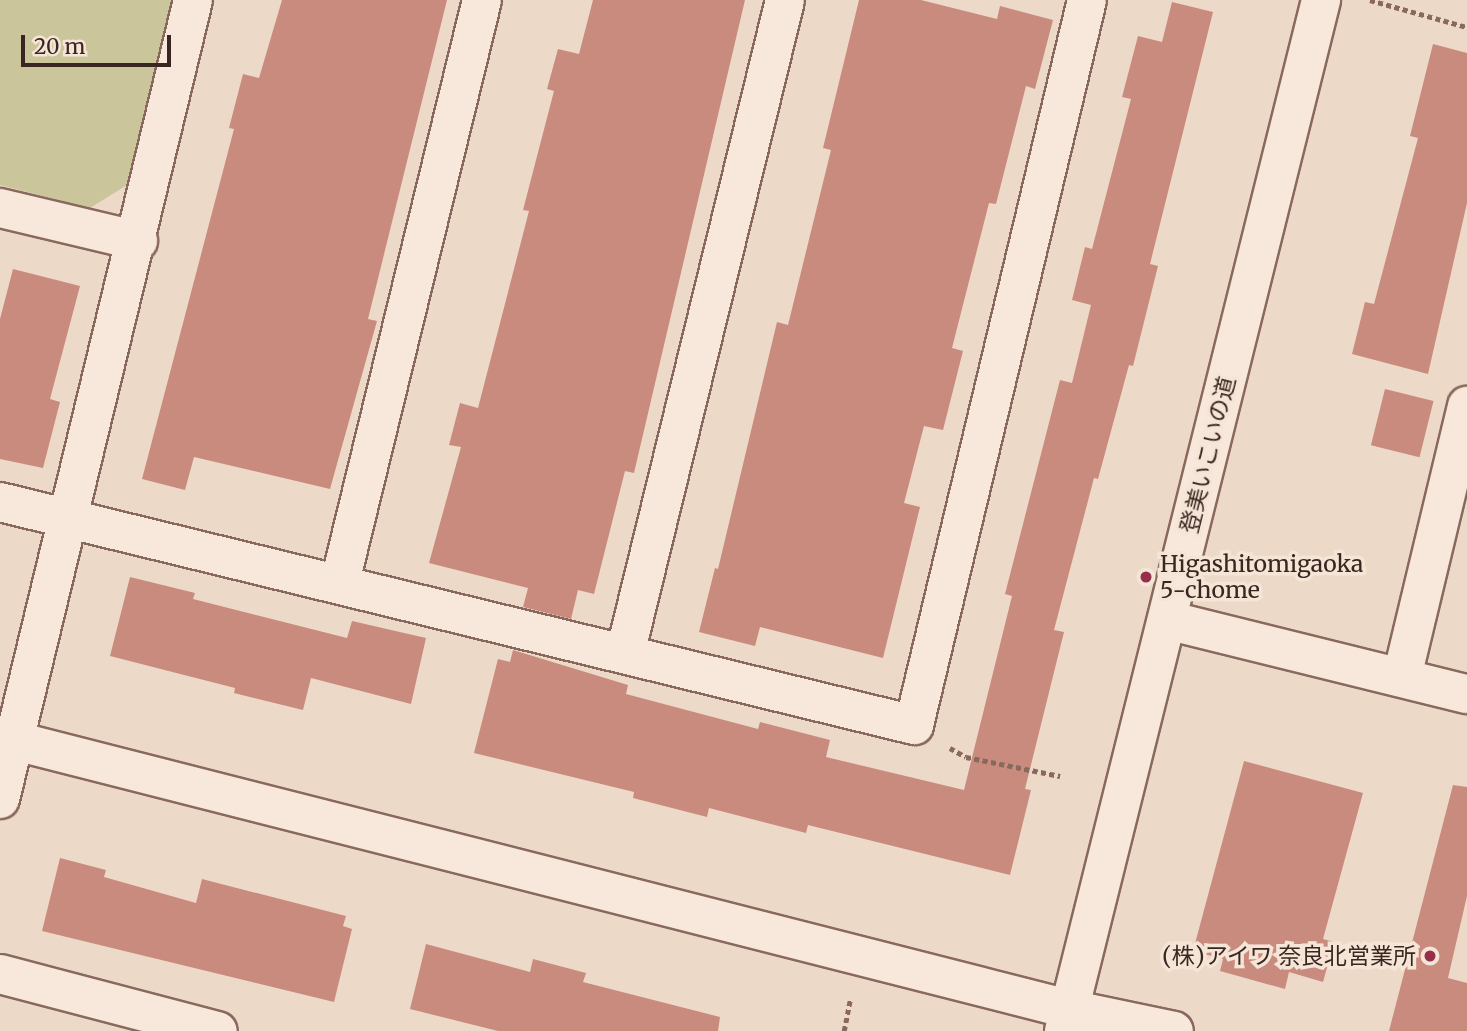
<!DOCTYPE html>
<meta charset="utf-8">
<style>
body{margin:0}
#map{position:relative;width:1467px;height:1031px;overflow:hidden;background:#edd9c8;font-family:Merriweather,"Noto Sans JP",serif}
div>[style]{position:absolute}
[style*='--x']{left:calc(var(--x)*1px);top:calc(var(--y)*1px);width:calc(var(--w)*1px);rotate:calc(var(--a)*1deg)}
.green>*{inset:0;background:#cbc59b}
.building>*{inset:0;background:#ca8b7f;transform-origin:0 0}
.path>*{height:4.5px;margin-top:-2.25px;transform-origin:0;background:repeating-linear-gradient(90deg,#89695d 0 5px,transparent 0 8.5px)}
.roads{filter:drop-shadow(2px 0 #89695d) drop-shadow(-2px 0 #89695d) drop-shadow(0 2px #89695d) drop-shadow(0 -2px #89695d)}
.minor>*{height:38px;margin:-19px;padding:0 19px;transform-origin:19px;border-radius:19px;background:#f8e8db}
.dots>*{width:19px;height:19px;translate:-50% -50%;box-sizing:border-box;border:4px solid #f5e5d7;border-radius:50%}
span{translate:-50% -50%;white-space:nowrap;text-align:center;line-height:1.15;-webkit-text-stroke:7px #f5e5d7;paint-order:stroke}
.street-label{font-size:23px;color:#3a2620}
.poi-label{font-size:23px;color:#3a2620}
.left{translate:0 -50%;text-align:left}
.right{translate:-100% -50%;text-align:right}
.scale{position:absolute;left:21px;top:35px;width:150px;height:32px;box-sizing:border-box;border:4px solid #3a2620;border-top:0;padding-left:9px;font-size:21px;line-height:24px;white-space:nowrap;color:#3a2620;-webkit-text-stroke:5px #f5e5d7;paint-order:stroke}
</style>
<div id="map">
<div class="green">
<div style="clip-path:polygon(0 0,173px 0,127px 185px,90px 208px,0 185px)"></div>
</div>
<div class="building">
<div style="clip-path:polygon(282px 0,447px 0,368px 319px,377px 321px,330px 489px,194px 457px,185px 490px,142px 479px,234px 129px,229px 128px,243px 74px,259px 78px)"></div>
<div style="clip-path:polygon(593px 0,745px 0,634px 473px,625px 471px,594px 594px,578px 590px,571px 619px,523px 607px,528px 588px,429px 563px,461px 447px,449px 445px,460px 403px,478px 408px,529px 211px,523px 210px,554px 91px,547px 89px,558px 49px,579px 54px)"></div>
<div style="clip-path:polygon(859px 0,921px 0,997px 19px,1000px 6px,1053px 20px,1035px 89px,1026px 86px,996px 204px,989px 203px,952px 348px,963px 351px,943px 430px,924px 426px,904px 503px,920px 507px,883px 658px,760px 627px,755px 646px,699px 632px,715px 568px,718px 569px,777px 322px,788px 325px,831px 150px,823px 148px)"></div>
<div style="clip-path:polygon(1172px 2px,1213px 12px,1150px 264px,1158px 266px,1133px 366px,1129px 365px,1098px 479px,1094px 478px,1054px 630px,1064px 632px,1025px 789px,1031px 790px,1010px 875px,808px 825px,806px 833px,709px 808px,707px 817px,633px 798px,634px 792px,474px 753px,498px 659px,510px 662px,513px 650px,628px 685px,626px 694px,758px 729px,760px 722px,830px 740px,826px 757px,964px 790px,1012px 596px,1005px 594px,1060px 380px,1072px 383px,1091px 305px,1072px 300px,1085px 247px,1092px 249px,1131px 99px,1122px 97px,1138px 36px,1162px 42px)"></div>
<div style="clip-path:polygon(1433px 44px,1467px 53px,1467px 203px,1428px 374px,1352px 354px,1365px 302px,1374px 304px,1418px 138px,1410px 136px)"></div>
<div style="clip-path:polygon(13px 269px,80px 286px,50px 399px,60px 402px,43px 468px,0 459px,0 319px)"></div>
<div style="left:1385px;top:389px;width:50px;height:58px;rotate:14deg"></div>
<div style="clip-path:polygon(130px 577px,195px 593px,193px 599px,347px 638px,352px 621px,426px 638px,411px 704px,311px 678px,303px 710px,234px 693px,235px 688px,110px 656px)"></div>
<div style="clip-path:polygon(1244px 761px,1363px 793px,1323px 939px,1334px 942px,1323px 982px,1289px 972px,1285px 989px,1220px 971px,1223px 959px,1193px 951px)"></div>
<div style="clip-path:polygon(1453px 785px,1467px 787px,1467px 896px,1448px 978px,1467px 983px,1467px 1031px,1389px 1031px)"></div>
<div style="clip-path:polygon(60px 858px,106px 870px,104px 877px,196px 903px,202px 879px,346px 916px,343px 926px,352px 929px,334px 1002px,42px 931px)"></div>
<div style="clip-path:polygon(426px 944px,530px 972px,533px 959px,586px 973px,583px 982px,720px 1017px,718px 1031px,498px 1031px,410px 1009px)"></div>
</div>
<div class="path">
<div style="--x:1370;--y:0;--w:101;--a:15.6"></div>
<div style="--x:950;--y:748;--w:18;--a:29"></div>
<div style="--x:966;--y:757;--w:96;--a:11.4"></div>
<div style="--x:844;--y:1031;--w:31;--a:-79"></div>
</div>
<div class="roads">
<div class="minor">
<div style="--x:0;--y:208;--w:142;--a:13.4"></div>
<div style="--x:0;--y:502;--w:941;--a:13.71"></div>
<div style="--x:914;--y:725;--w:745;--a:-76.58"></div>
<div style="--x:340;--y:582;--w:599;--a:-76.29"></div>
<div style="--x:1167;--y:620;--w:309;--a:13.9"></div>
<div style="--x:625;--y:654;--w:673;--a:-76.25"></div>
<div style="--x:1402;--y:677;--w:279;--a:-76.5"></div>
<div style="--x:0;--y:737;--w:1103;--a:14.28"></div>
<div style="--x:1069;--y:1009;--w:107;--a:11.8"></div>
<div style="--x:0;--y:799;--w:822;--a:-76.42"></div>
<div style="--x:0;--y:974;--w:225;--a:14.7"></div>
<div style="--x:1064;--y:1031;--w:1063;--a:-76"></div>
</div>
</div>
<div class="dots">
<div style="left:1146px;top:577px;background:#962f49"></div>
<div style="left:1430px;top:956px;background:#962f49"></div>
</div>
<div class="street-label">
<span style="left:1208px;top:455px;rotate:-76deg">登美いこいの道</span>
</div>
<div class="poi-label">
<span class="left" style="left:1160px;top:577px">Higashitomigaoka<br>5-chome</span>
<span class="right" style="left:1416px;top:956px">(株)アイワ 奈良北営業所</span>
</div>
<div class="scale">20 m</div>
</div>
